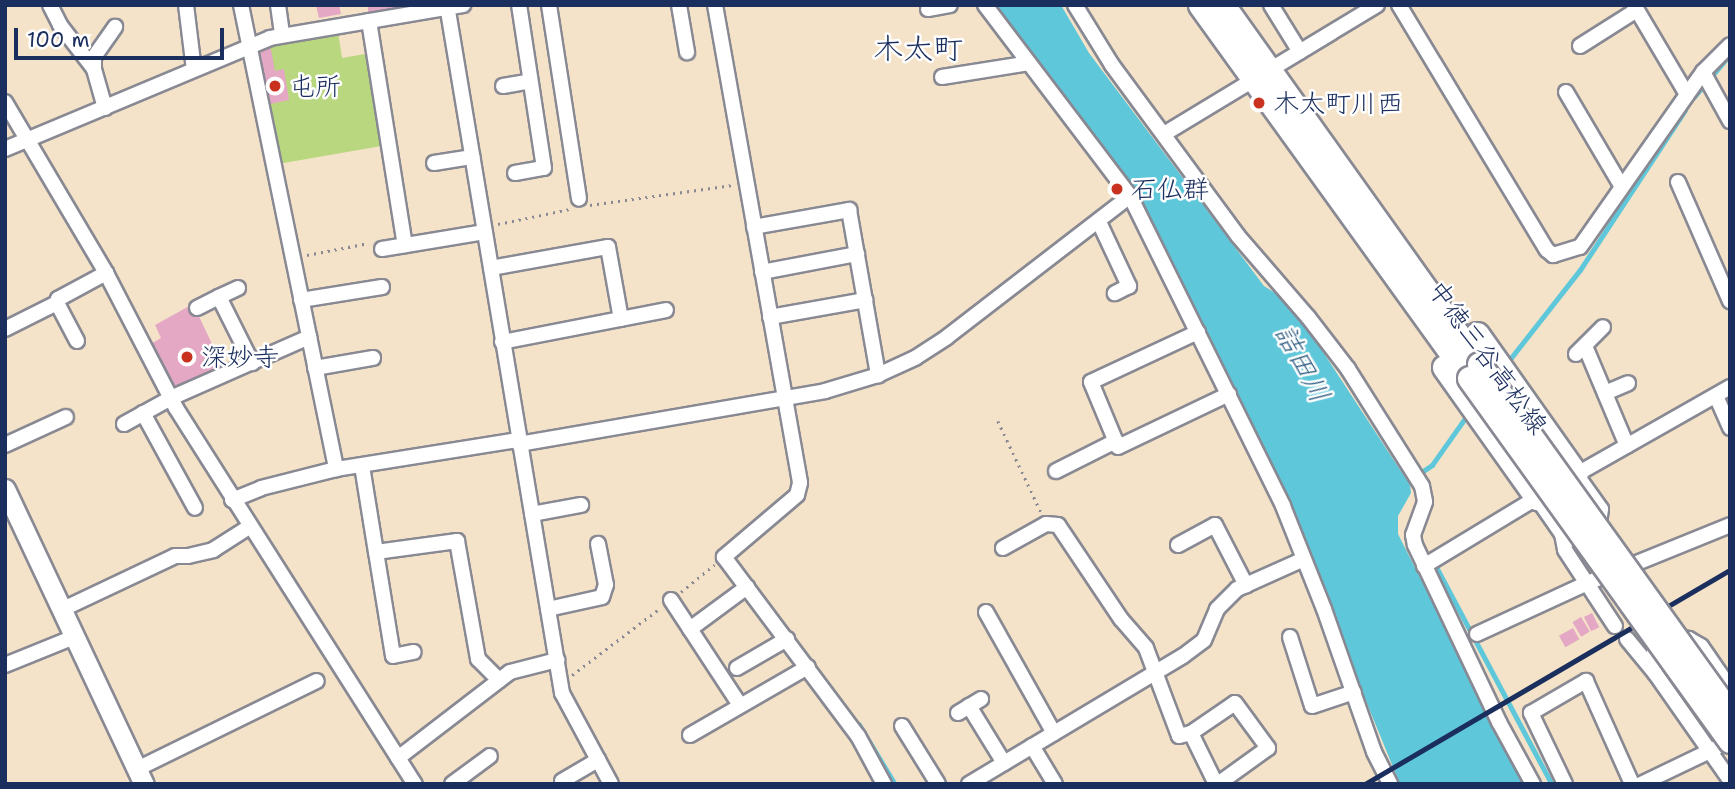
<!DOCTYPE html>
<meta charset="utf-8">
<style>
body{margin:0}
#map{position:relative;width:1735px;height:789px;overflow:hidden;background:#f4e3c8;font-family:"Shantell Sans","Klee One",sans-serif}
div>[style]{position:absolute}
[style*='--x']{left:calc(var(--x)*1px);top:calc(var(--y)*1px);width:calc(var(--w)*1px);rotate:calc(var(--a)*1deg)}
.green>*{inset:0;background:#b8d77e}
.water>*{inset:0;background:#5ec7da}
.stream>*{height:4.5px;margin:-2.25px;padding:0 2.25px;transform-origin:2.25px;border-radius:2.25px;background:#5ec7da}
.building>*{inset:0;background:#e4a7c4;transform-origin:0 0}
.path>*{height:2.5px;margin-top:-1.25px;transform-origin:0;background:repeating-linear-gradient(90deg,#888993 0 2px,transparent 0 7px)}
.roads{filter:drop-shadow(2px 0 #888993) drop-shadow(-2px 0 #888993) drop-shadow(0 2px #888993) drop-shadow(0 -2px #888993)}
.minor>*{height:14px;margin:-7px;padding:0 7px;transform-origin:7px;border-radius:7px;background:#fff}
.tertiary>*{height:19px;margin:-9.5px;padding:0 9.5px;transform-origin:9.5px;border-radius:9.5px;background:#fff}
.primary>*{height:23px;margin:-11.5px;padding:0 11.5px;transform-origin:11.5px;border-radius:11.5px;background:#fff}
.rail>*{height:4.5px;margin:-2.25px;padding:0 2.25px;transform-origin:2.25px;border-radius:2.25px;background:#1b2f5e}
.bridges{filter:drop-shadow(2px 0 #888993) drop-shadow(-2px 0 #888993) drop-shadow(0 2px #888993) drop-shadow(0 -2px #888993)}
.primary-bridge>*{height:23px;margin:-11.5px;padding:0 11.5px;transform-origin:11.5px;border-radius:11.5px;background:#fff}
.dots>*{width:19px;height:19px;translate:-50% -50%;box-sizing:border-box;border:4px solid #fff;border-radius:50%}
span{translate:-50% -50%;white-space:nowrap;text-align:center;line-height:1.15;-webkit-text-stroke:5px #fff;paint-order:stroke}
.poi-label{font-size:26px;color:#1b2f5e}
.left{translate:0 -50%;text-align:left}
.street-label{font-size:26px;color:#1b2f5e}
.water-label{font-size:28px;color:#2f5d83;font-style:italic}
.quarter-label{font-size:30px;color:#1b2f5e}
.frame{position:absolute;inset:0;border:7px solid #1b2f5e;pointer-events:none}
.scale{position:absolute;left:14px;top:28px;width:210px;height:32px;box-sizing:border-box;border:4px solid #1b2f5e;border-top:0;padding-left:9px;font-size:21px;line-height:24px;white-space:nowrap;color:#1b2f5e;-webkit-text-stroke:5px #fff;paint-order:stroke}
</style>
<div id="map">
<div class="green">
<div style="clip-path:polygon(338px 32px,342px 58px,371px 53px,387px 145px,278px 164px,256px 49px)"></div>
</div>
<div class="water">
<div style="clip-path:polygon(992px 5px,1061px 5px,1089px 53px,1264px 286px,1291px 303px,1410px 485px,1411px 493px,1398px 516px,1398px 534px,1524px 784px,1400px 784px,1284px 501px,1129px 186px)"></div>
</div>
<div class="stream">
<div style="--x:1694;--y:97;--w:51;--a:-49.8"></div>
<div style="--x:1507;--y:363;--w:118;--a:-51.9"></div>
<div style="--x:1580;--y:270;--w:191;--a:-56.7"></div>
<div style="--x:1404;--y:484;--w:34;--a:-34"></div>
<div style="--x:1432;--y:465;--w:62;--a:-54.8"></div>
<div style="--x:1436;--y:566;--w:247;--a:62"></div>
<div style="--x:859;--y:724;--w:70;--a:59"></div>
</div>
<div class="building">
<div style="clip-path:polygon(316px 5px,339px 5px,341px 14px,319px 18px)"></div>
<div style="clip-path:polygon(368px 5px,405px 5px,405px 7px,368px 13px)"></div>
<div style="clip-path:polygon(270px 45px,275px 71px,284px 69px,289px 100px,266px 105px,256px 49px)"></div>
<div style="clip-path:polygon(193px 304px,224px 369px,178px 390px,172px 388px,149px 345px,161px 338px,155px 325px)"></div>
<div style="left:1592px;top:613px;width:16px;height:9px;rotate:63deg"></div>
<div style="left:1581px;top:617px;width:17px;height:10px;rotate:59deg"></div>
<div style="left:1573px;top:628px;width:13px;height:16px;rotate:61deg"></div>
</div>
<div class="path">
<div style="--x:590;--y:205;--w:144;--a:-8"></div>
<div style="--x:498;--y:224;--w:74;--a:-11.8"></div>
<div style="--x:307;--y:255;--w:63;--a:-11"></div>
<div style="--x:998;--y:421;--w:101;--a:64.7"></div>
<div style="--x:681;--y:592;--w:43;--a:-39.3"></div>
<div style="--x:572;--y:675;--w:109;--a:-37.2"></div>
</div>
<div class="roads">
<div class="minor">
<div style="--x:50;--y:5;--w:22;--a:63"></div>
<div style="--x:60;--y:25;--w:56;--a:52.3"></div>
<div style="--x:186;--y:5;--w:65;--a:83"></div>
<div style="--x:241;--y:5;--w:474;--a:78.4"></div>
<div style="--x:278;--y:5;--w:29;--a:82"></div>
<div style="--x:447;--y:5;--w:698;--a:80.51"></div>
<div style="--x:562;--y:693;--w:103;--a:61.7"></div>
<div style="--x:549;--y:5;--w:196;--a:81.2"></div>
<div style="--x:679;--y:5;--w:48;--a:80.3"></div>
<div style="--x:715;--y:5;--w:485;--a:79.9"></div>
<div style="--x:800;--y:483;--w:12;--a:104"></div>
<div style="--x:797;--y:495;--w:96;--a:139.7"></div>
<div style="--x:724;--y:557;--w:224;--a:53.2"></div>
<div style="--x:858;--y:736;--w:55;--a:61.6"></div>
<div style="--x:985;--y:5;--w:240;--a:52.8"></div>
<div style="--x:1130;--y:196;--w:346;--a:63.7"></div>
<div style="--x:1283;--y:506;--w:111;--a:68.3"></div>
<div style="--x:1324;--y:609;--w:151;--a:70.7"></div>
<div style="--x:1374;--y:752;--w:36;--a:63"></div>
<div style="--x:1075;--y:5;--w:70;--a:58.3"></div>
<div style="--x:1112;--y:65;--w:212;--a:53.6"></div>
<div style="--x:1238;--y:236;--w:107;--a:49.2"></div>
<div style="--x:1308;--y:317;--w:66;--a:52.4"></div>
<div style="--x:1348;--y:369;--w:138;--a:57.7"></div>
<div style="--x:1422;--y:486;--w:16;--a:79"></div>
<div style="--x:1425;--y:502;--w:35;--a:110"></div>
<div style="--x:1413;--y:535;--w:10;--a:79"></div>
<div style="--x:1415;--y:545;--w:196;--a:64.6"></div>
<div style="--x:1499;--y:722;--w:71;--a:61.3"></div>
<div style="--x:1271;--y:5;--w:55;--a:58.3"></div>
<div style="--x:1399;--y:5;--w:286;--a:58.9"></div>
<div style="--x:1547;--y:250;--w:8;--a:40"></div>
<div style="--x:1553;--y:255;--w:28;--a:-17"></div>
<div style="--x:1580;--y:247;--w:214;--a:-54.9"></div>
<div style="--x:1703;--y:72;--w:56;--a:61.1"></div>
<div style="--x:1634;--y:5;--w:102;--a:59.4"></div>
<div style="--x:928;--y:9;--w:22;--a:-10"></div>
<div style="--x:369;--y:21;--w:227;--a:80.9"></div>
<div style="--x:1580;--y:46;--w:67;--a:-32.3"></div>
<div style="--x:1703;--y:72;--w:38;--a:-45"></div>
<div style="--x:942;--y:77;--w:88;--a:-9.1"></div>
<div style="--x:503;--y:86;--w:27;--a:-10"></div>
<div style="--x:1566;--y:92;--w:110;--a:59.5"></div>
<div style="--x:5;--y:102;--w:199;--a:59.4"></div>
<div style="--x:106;--y:273;--w:152;--a:62.6"></div>
<div style="--x:176;--y:408;--w:446;--a:57.6"></div>
<div style="--x:105;--y:108;--w:41;--a:-105.8"></div>
<div style="--x:94;--y:69;--w:12;--a:-90"></div>
<div style="--x:94;--y:57;--w:37;--a:-55"></div>
<div style="--x:1164;--y:134;--w:249;--a:-31.2"></div>
<div style="--x:5;--y:149;--w:287;--a:-22.7"></div>
<div style="--x:270;--y:38;--w:196;--a:-9.7"></div>
<div style="--x:434;--y:163;--w:39;--a:-9"></div>
<div style="--x:515;--y:173;--w:29;--a:-10"></div>
<div style="--x:544;--y:168;--w:165;--a:-98.7"></div>
<div style="--x:1678;--y:182;--w:130;--a:66.4"></div>
<div style="--x:1099;--y:222;--w:71;--a:64.9"></div>
<div style="--x:1129;--y:286;--w:16;--a:153"></div>
<div style="--x:754;--y:227;--w:97;--a:-10.1"></div>
<div style="--x:849;--y:210;--w:168;--a:80"></div>
<div style="--x:382;--y:249;--w:104;--a:-9.4"></div>
<div style="--x:491;--y:268;--w:119;--a:-10.2"></div>
<div style="--x:608;--y:247;--w:73;--a:79.8"></div>
<div style="--x:762;--y:272;--w:97;--a:-10.7"></div>
<div style="--x:238;--y:288;--w:21;--a:155"></div>
<div style="--x:219;--y:297;--w:74;--a:63.4"></div>
<div style="--x:301;--y:300;--w:82;--a:-9.1"></div>
<div style="--x:57;--y:303;--w:4;--a:-76"></div>
<div style="--x:58;--y:299;--w:55;--a:-28.4"></div>
<div style="--x:197;--y:308;--w:25;--a:-27"></div>
<div style="--x:770;--y:317;--w:97;--a:-10.1"></div>
<div style="--x:5;--y:329;--w:58;--a:-26.6"></div>
<div style="--x:57;--y:303;--w:43;--a:62.2"></div>
<div style="--x:1198;--y:332;--w:118;--a:155"></div>
<div style="--x:1091;--y:382;--w:70;--a:67.4"></div>
<div style="--x:1118;--y:447;--w:123;--a:-25.5"></div>
<div style="--x:502;--y:342;--w:167;--a:-11"></div>
<div style="--x:1585;--y:346;--w:108;--a:67.2"></div>
<div style="--x:1576;--y:354;--w:38;--a:-45"></div>
<div style="--x:315;--y:368;--w:59;--a:-9.8"></div>
<div style="--x:1605;--y:393;--w:25;--a:-23"></div>
<div style="--x:1716;--y:396;--w:35;--a:66"></div>
<div style="--x:143;--y:413;--w:108;--a:61.3"></div>
<div style="--x:124;--y:424;--w:56;--a:-28.9"></div>
<div style="--x:173;--y:397;--w:149;--a:-23.8"></div>
<div style="--x:519;--y:444;--w:311;--a:-9.8"></div>
<div style="--x:825;--y:391;--w:55;--a:-16.8"></div>
<div style="--x:878;--y:375;--w:41;--a:-24.7"></div>
<div style="--x:915;--y:358;--w:38;--a:-33"></div>
<div style="--x:947;--y:337;--w:231;--a:-37.6"></div>
<div style="--x:5;--y:445;--w:67;--a:-24.7"></div>
<div style="--x:362;--y:466;--w:87;--a:80.8"></div>
<div style="--x:376;--y:552;--w:82;--a:-7.7"></div>
<div style="--x:457;--y:541;--w:120;--a:79.9"></div>
<div style="--x:478;--y:659;--w:30;--a:45"></div>
<div style="--x:1056;--y:471;--w:67;--a:-26.6"></div>
<div style="--x:1570;--y:478;--w:184;--a:-29.6"></div>
<div style="--x:1537;--y:498;--w:44;--a:55.2"></div>
<div style="--x:1562;--y:534;--w:10;--a:29"></div>
<div style="--x:1571;--y:539;--w:37;--a:-38"></div>
<div style="--x:1600;--y:516;--w:7;--a:-82"></div>
<div style="--x:1601;--y:509;--w:43;--a:-125.5"></div>
<div style="--x:232;--y:500;--w:31;--a:-22"></div>
<div style="--x:261;--y:488;--w:77;--a:-14.2"></div>
<div style="--x:336;--y:469;--w:184;--a:-9.1"></div>
<div style="--x:532;--y:514;--w:50;--a:-10.4"></div>
<div style="--x:1562;--y:534;--w:16;--a:79"></div>
<div style="--x:1565;--y:550;--w:91;--a:56.7"></div>
<div style="--x:1178;--y:545;--w:42;--a:-28.4"></div>
<div style="--x:1215;--y:525;--w:68;--a:62.7"></div>
<div style="--x:1003;--y:548;--w:49;--a:-29.2"></div>
<div style="--x:1046;--y:524;--w:12;--a:5"></div>
<div style="--x:1058;--y:525;--w:113;--a:56.2"></div>
<div style="--x:1121;--y:619;--w:38;--a:49"></div>
<div style="--x:1146;--y:648;--w:94;--a:69.4"></div>
<div style="--x:1179;--y:736;--w:12;--a:-14"></div>
<div style="--x:1191;--y:733;--w:53;--a:-34.3"></div>
<div style="--x:1235;--y:703;--w:56;--a:53.7"></div>
<div style="--x:1268;--y:748;--w:62;--a:144.2"></div>
<div style="--x:376;--y:552;--w:105;--a:80.7"></div>
<div style="--x:393;--y:656;--w:21;--a:-11"></div>
<div style="--x:1424;--y:566;--w:139;--a:-31.2"></div>
<div style="--x:671;--y:600;--w:126;--a:56.7"></div>
<div style="--x:548;--y:609;--w:55;--a:-12.5"></div>
<div style="--x:602;--y:597;--w:13;--a:-72"></div>
<div style="--x:606;--y:585;--w:42;--a:-101"></div>
<div style="--x:61;--y:610;--w:126;--a:-25.3"></div>
<div style="--x:175;--y:556;--w:13;--a:0"></div>
<div style="--x:188;--y:556;--w:26;--a:-13"></div>
<div style="--x:213;--y:550;--w:43;--a:-32.6"></div>
<div style="--x:986;--y:612;--w:139;--a:60.7"></div>
<div style="--x:690;--y:629;--w:71;--a:-36.4"></div>
<div style="--x:1477;--y:634;--w:119;--a:-24.8"></div>
<div style="--x:1585;--y:584;--w:157;--a:-22.1"></div>
<div style="--x:1290;--y:637;--w:72;--a:72.3"></div>
<div style="--x:1312;--y:706;--w:44;--a:-18.4"></div>
<div style="--x:1627;--y:639;--w:44;--a:50.5"></div>
<div style="--x:5;--y:665;--w:74;--a:-22.1"></div>
<div style="--x:737;--y:668;--w:58;--a:-30.1"></div>
<div style="--x:1730;--y:688;--w:51;--a:-124.6"></div>
<div style="--x:1701;--y:646;--w:14;--a:-150"></div>
<div style="--x:1689;--y:639;--w:14;--a:-172"></div>
<div style="--x:1675;--y:637;--w:26;--a:144"></div>
<div style="--x:1654;--y:652;--w:10;--a:101"></div>
<div style="--x:1652;--y:662;--w:11;--a:75"></div>
<div style="--x:1655;--y:673;--w:131;--a:55"></div>
<div style="--x:969;--y:706;--w:67;--a:58.4"></div>
<div style="--x:958;--y:713;--w:27;--a:-31"></div>
<div style="--x:902;--y:726;--w:68;--a:58.2"></div>
<div style="--x:1191;--y:733;--w:57;--a:63.9"></div>
<div style="--x:690;--y:735;--w:136;--a:-30"></div>
<div style="--x:1032;--y:746;--w:44;--a:58.8"></div>
<div style="--x:398;--y:758;--w:141;--a:-37.5"></div>
<div style="--x:510;--y:672;--w:49;--a:-14.3"></div>
<div style="--x:137;--y:769;--w:200;--a:-26.1"></div>
<div style="--x:562;--y:781;--w:42;--a:-30.3"></div>
<div style="--x:452;--y:784;--w:47;--a:-36.4"></div>
<div style="--x:969;--y:784;--w:249;--a:-30.9"></div>
<div style="--x:1183;--y:656;--w:26;--a:-37"></div>
<div style="--x:1204;--y:640;--w:34;--a:-67"></div>
<div style="--x:1217;--y:609;--w:28;--a:-45"></div>
<div style="--x:1237;--y:589;--w:73;--a:-24.1"></div>
<div style="--x:1565;--y:784;--w:79;--a:-115.6"></div>
<div style="--x:1531;--y:713;--w:64;--a:-30.2"></div>
<div style="--x:1586;--y:681;--w:113;--a:65.9"></div>
<div style="--x:1641;--y:784;--w:83;--a:-25.6"></div>
</div>
<div class="tertiary">
<div style="--x:5;--y:489;--w:326;--a:64.8"></div>
</div>
<div class="primary">
<div style="--x:1200;--y:5;--w:460;--a:54.2"></div>
<div style="--x:1223;--y:5;--w:441;--a:54.5"></div>
<div style="--x:1477;--y:334;--w:171;--a:54.7"></div>
<div style="--x:1444;--y:367;--w:161;--a:54.6"></div>
</div>
</div>
<div class="rail">
<div style="--x:1365;--y:784;--w:423;--a:-30.4"></div>
</div>
<div class="bridges">
<div class="primary-bridge">
<div style="--x:1479;--y:364;--w:430;--a:54.3"></div>
<div style="--x:1469;--y:378;--w:447;--a:54.3"></div>
</div>
</div>
<div class="dots">
<div style="left:275px;top:86px;background:#c8321e"></div>
<div style="left:1259px;top:103px;background:#c8321e"></div>
<div style="left:1117px;top:189px;background:#c8321e"></div>
<div style="left:187px;top:357px;background:#c8321e"></div>
</div>
<div class="poi-label">
<span class="left" style="left:289px;top:86px">屯所</span>
<span class="left" style="left:1273px;top:103px">木太町川西</span>
<span class="left" style="left:1131px;top:189px">石仏群</span>
<span class="left" style="left:201px;top:357px">深妙寺</span>
</div>
<div class="street-label">
<span style="left:1488px;top:357px;rotate:54deg">中徳三谷高松線</span>
</div>
<div class="water-label">
<span style="left:1303px;top:363px;rotate:62deg">詰田川</span>
</div>
<div class="quarter-label">
<span style="left:918px;top:49px">木太町</span>
</div>
<div class="frame"></div>
<div class="scale">100 m</div>
</div>
